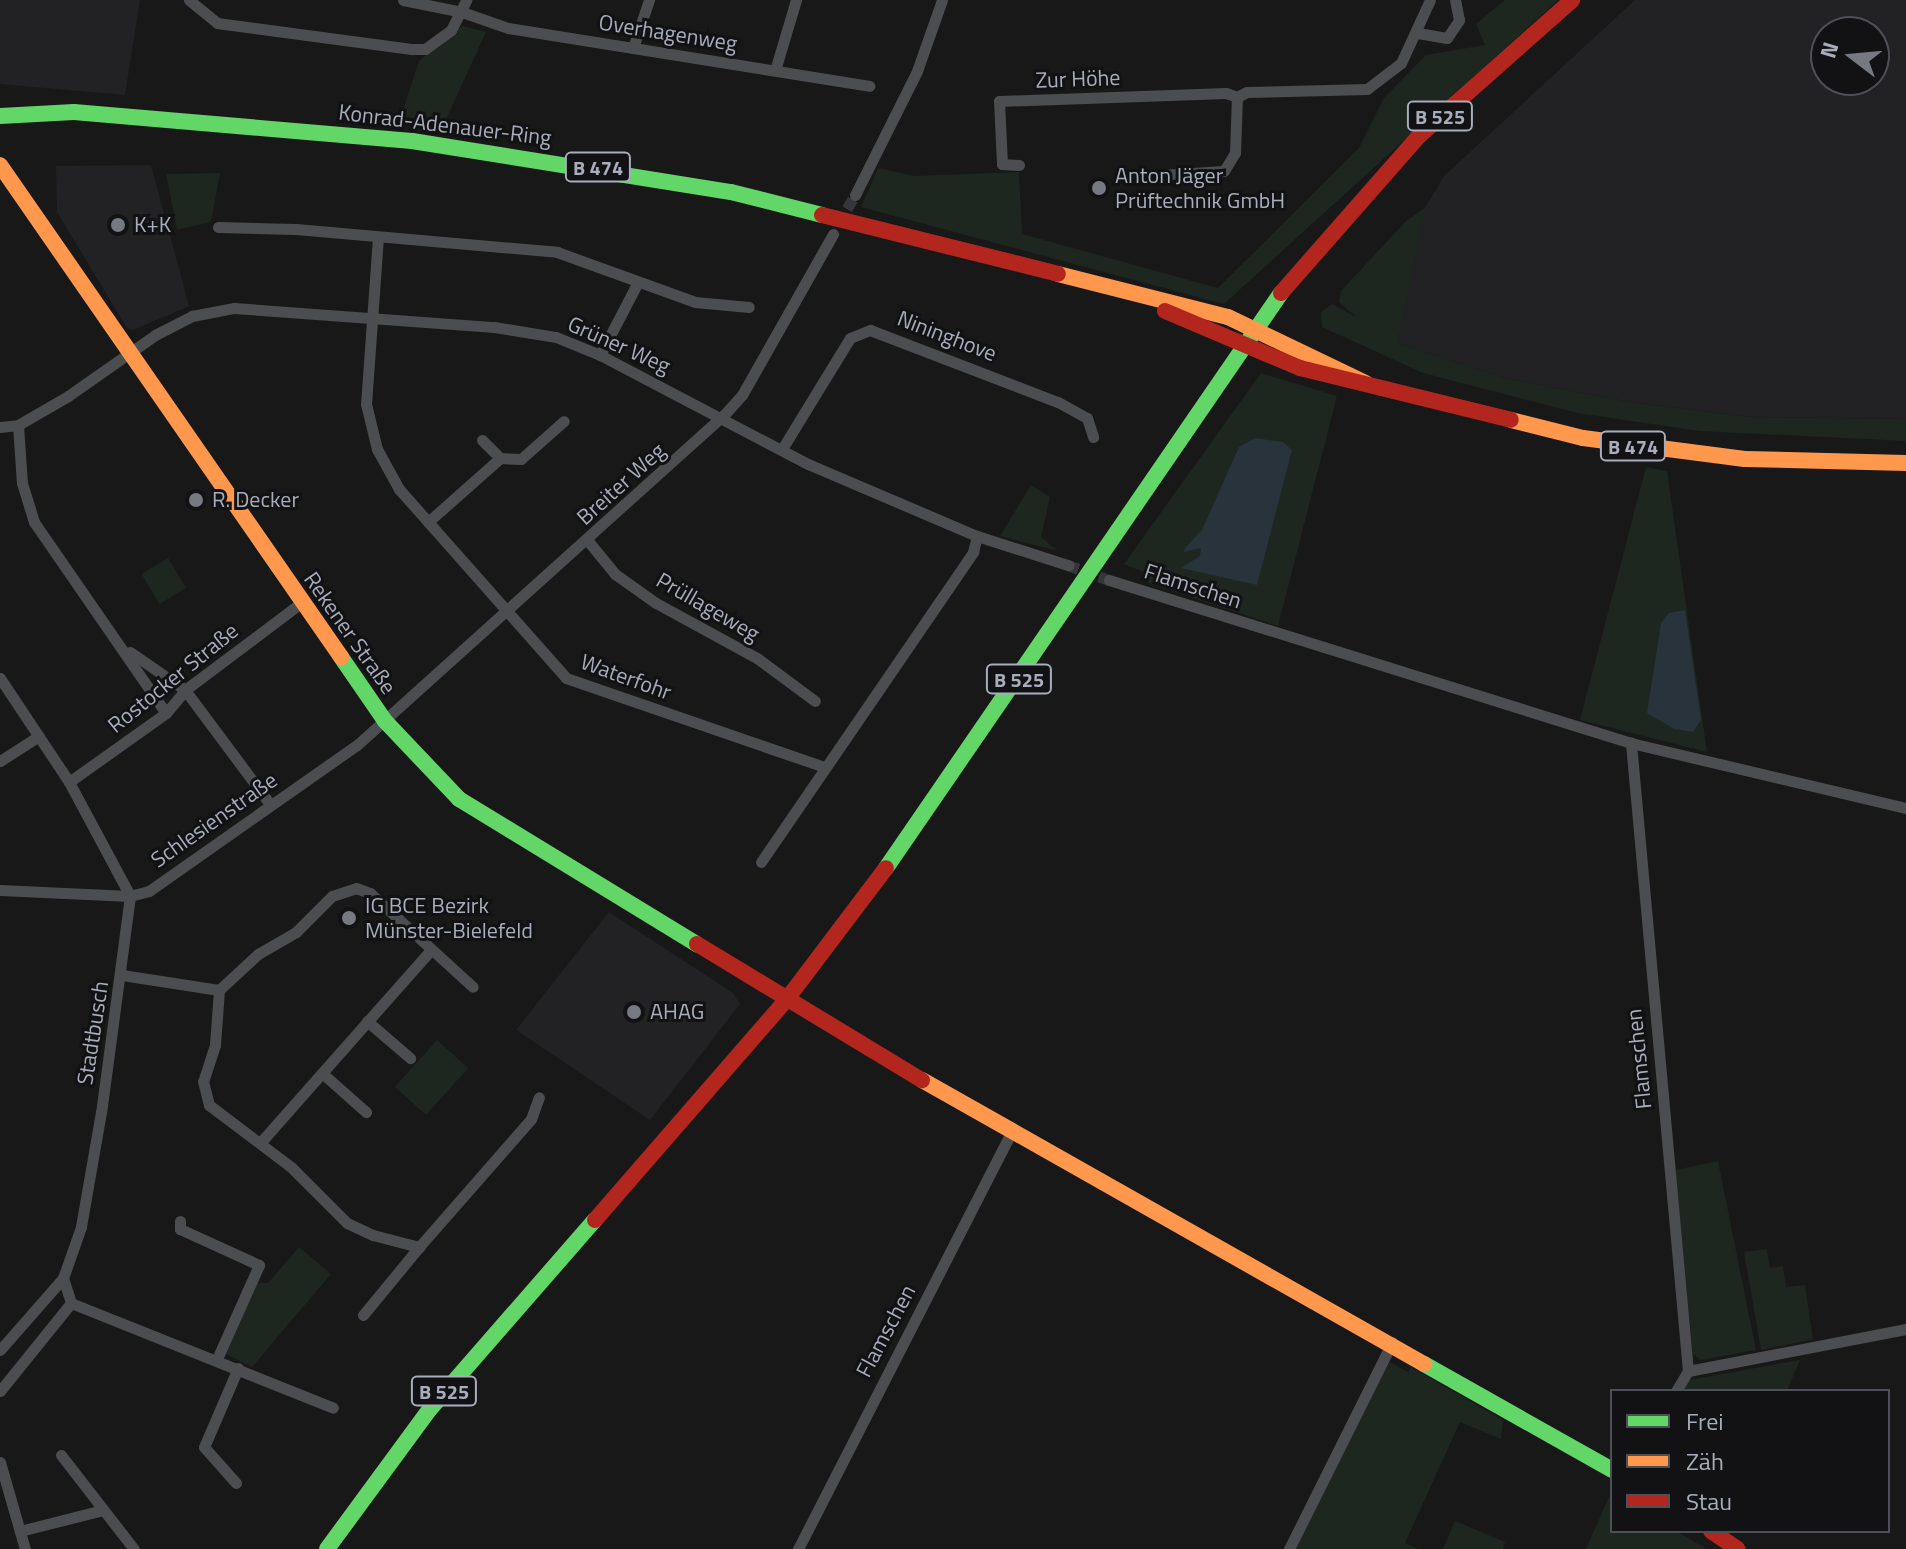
<!DOCTYPE html>
<meta charset="utf-8">
<style>
body{margin:0}
#map{position:relative;width:1906px;height:1549px;overflow:hidden;background:#181818;font-family:"Titillium Web",sans-serif}
div>[style]{position:absolute}
[style*='--x']{left:calc(var(--x)*1px);top:calc(var(--y)*1px);width:calc(var(--w)*1px);rotate:calc(var(--a)*1deg)}
.built>*{inset:0;background:#222225}
.green>*{inset:0;background:#1d261f;transform-origin:0 0}
.water>*{inset:0;background:#29333b}
.street-tunnel>*{height:11px;margin-top:-5.5px;transform-origin:0;background:repeating-linear-gradient(90deg,#353639 0 11px,transparent 0 16.5px)}
.street>*{height:11px;margin:-5.5px;padding:0 5.5px;transform-origin:5.5px;border-radius:5.5px;background:#4c4d51}
.fast>*{height:16px;margin:-8px;padding:0 8px;transform-origin:8px;border-radius:8px;background:#63d668}
.slow>*{height:16px;margin:-8px;padding:0 8px;transform-origin:8px;border-radius:8px;background:#ff974d}
.jam>*{height:16px;margin:-8px;padding:0 8px;transform-origin:8px;border-radius:8px;background:#b3261e}
.dots>*{width:22px;height:22px;translate:-50% -50%;box-sizing:border-box;border:4px solid #121214;border-radius:50%}
span{translate:-50% -50%;white-space:nowrap;text-align:center;line-height:1.15;-webkit-text-stroke:6px #121214;paint-order:stroke}
.shield-label span{padding:2px 6px;background:#121214;border:2px solid;border-radius:6px;-webkit-text-stroke-width:0}
.shield-label{font-size:20px;color:#a8adbb;font-weight:700}
.street-label{font-size:22px;color:#a8adbb}
.poi-label{font-size:22px;color:#a8adbb}
.left{translate:0 -50%;text-align:left}
.legend{position:absolute;left:1610px;top:1389px;width:280px;height:144px;box-sizing:border-box;background:#121214;border:2px solid #4e5057;margin:0;padding:10px 14px;list-style:none;font-size:24px;color:#a8adbb}
.legend li{display:flex;align-items:center;gap:16px;height:40px}
.legend b{width:40px;border:2px solid #4e5057}
.north{position:absolute;left:1810px;top:16px;width:80px;height:80px;box-sizing:border-box;background:#121214;border:2px solid #4e5057;border-radius:50%;rotate:286deg;font-size:22px;font-weight:700;line-height:32px;text-align:center;color:#a8adbb}
.north::after{content:'';display:block;margin:auto;width:28px;height:36px;background:#767982;clip-path:polygon(50% 0,100% 100%,50% 72%,0 100%)}
</style>
<div id="map">
<div class="built">
<div style="clip-path:polygon(0 0,140px 0,125px 95px,0 84px)"></div>
<div style="clip-path:polygon(evenodd,1635px 0,1906px 0,1906px 419px,1750px 417px,1630px 402px,1505px 378px,1398px 343px,1425px 208px,1444px 176px,1635px 0,1826px 32px,1874px 32px,1874px 80px,1826px 80px,1826px 32px)"></div>
<div style="clip-path:polygon(151px 165px,189px 306px,133px 330px,127px 328px,57px 212px,56px 166px)"></div>
<div style="clip-path:polygon(609px 912px,733px 993px,740px 1004px,650px 1120px,516px 1030px)"></div>
</div>
<div class="green">
<div style="clip-path:polygon(1505px 0,1558px 0,1224px 304px,861px 207px,878px 168px,915px 176px,1019px 172px,1022px 234px,1218px 288px,1359px 148px,1384px 98px,1426px 55px,1485px 45px,1476px 24px)"></div>
<div style="clip-path:polygon(462px 26px,486px 32px,444px 124px,401px 116px,419px 61px)"></div>
<div style="clip-path:polygon(220px 173px,211px 222px,177px 230px,166px 174px)"></div>
<div style="clip-path:polygon(1426px 207px,1398px 343px,1505px 378px,1630px 402px,1750px 417px,1906px 419px,1906px 441px,1699px 431px,1577px 413px,1423px 373px,1322px 327px,1321px 312px,1332px 304px,1356px 317px,1339px 302px,1341px 291px,1406px 221px)"></div>
<div style="clip-path:polygon(1261px 373px,1337px 396px,1278px 626px,1142px 581px,1146px 573px,1124px 564px)"></div>
<div style="clip-path:polygon(1646px 467px,1667px 471px,1707px 752px,1580px 720px)"></div>
<div style="clip-path:polygon(1031px 485px,1050px 497px,1041px 537px,1058px 551px,1000px 536px)"></div>
<div style="left:168px;top:558px;width:35px;height:31px;rotate:59deg"></div>
<div style="left:437px;top:1040px;width:42px;height:63px;rotate:42deg"></div>
<div style="clip-path:polygon(1718px 1161px,1756px 1350px,1701px 1360px,1693px 1354px,1675px 1170px)"></div>
<div style="clip-path:polygon(299px 1247px,331px 1274px,252px 1367px,226px 1354px,257px 1283px,268px 1283px)"></div>
<div style="clip-path:polygon(1767px 1249px,1770px 1268px,1783px 1266px,1786px 1287px,1805px 1285px,1813px 1339px,1761px 1350px,1744px 1252px)"></div>
<div style="clip-path:polygon(1800px 1360px,1787px 1391px,1683px 1391px,1689px 1380px)"></div>
<div style="clip-path:polygon(1388px 1361px,1408px 1372px,1411px 1367px,1503px 1420px,1501px 1439px,1460px 1422px,1405px 1543px,1418px 1549px,1296px 1549px)"></div>
<div style="clip-path:polygon(1612px 1490px,1612px 1531px,1676px 1531px,1707px 1549px,1586px 1549px)"></div>
<div style="clip-path:polygon(1455px 1521px,1505px 1542px,1503px 1549px,1443px 1549px)"></div>
</div>
<div class="water">
<div style="clip-path:polygon(1255px 438px,1283px 442px,1292px 450px,1257px 585px,1181px 568px,1200px 556px,1201px 548px,1184px 552px,1185px 548px,1202px 530px,1239px 447px)"></div>
<div style="clip-path:polygon(1685px 610px,1701px 720px,1693px 732px,1674px 729px,1647px 713px,1661px 623px,1669px 613px)"></div>
</div>
<div class="street-tunnel">
<div style="--x:839;--y:223;--w:32;--a:-60"></div>
<div style="--x:1068;--y:565;--w:44;--a:20.1"></div>
</div>
<div class="street">
<div style="--x:189;--y:0;--w:36;--a:39"></div>
<div style="--x:217;--y:23;--w:198;--a:7.6"></div>
<div style="--x:413;--y:49;--w:12;--a:0"></div>
<div style="--x:425;--y:49;--w:32;--a:-36"></div>
<div style="--x:451;--y:30;--w:34;--a:-63"></div>
<div style="--x:403;--y:0;--w:60;--a:11.5"></div>
<div style="--x:462;--y:12;--w:49;--a:19.2"></div>
<div style="--x:508;--y:28;--w:366;--a:9.1"></div>
<div style="--x:1418;--y:33;--w:29;--a:10"></div>
<div style="--x:1447;--y:38;--w:22;--a:-56"></div>
<div style="--x:1459;--y:20;--w:20;--a:-101"></div>
<div style="--x:633;--y:48;--w:51;--a:-71.6"></div>
<div style="--x:776;--y:67;--w:70;--a:-73.4"></div>
<div style="--x:1019;--y:165;--w:17;--a:-177"></div>
<div style="--x:1002;--y:164;--w:63;--a:-92.7"></div>
<div style="--x:999;--y:101;--w:227;--a:-2"></div>
<div style="--x:1226;--y:93;--w:12;--a:20"></div>
<div style="--x:1237;--y:97;--w:11;--a:-27"></div>
<div style="--x:1247;--y:92;--w:120;--a:-1.4"></div>
<div style="--x:1367;--y:89;--w:43;--a:-37.4"></div>
<div style="--x:1401;--y:63;--w:69;--a:-65.3"></div>
<div style="--x:1130;--y:177;--w:94;--a:-3.7"></div>
<div style="--x:1224;--y:171;--w:21;--a:-59"></div>
<div style="--x:1235;--y:153;--w:56;--a:-88"></div>
<div style="--x:855;--y:195;--w:139;--a:-63.4"></div>
<div style="--x:917;--y:71;--w:75;--a:-70.6"></div>
<div style="--x:218;--y:227;--w:78;--a:1.5"></div>
<div style="--x:296;--y:229;--w:262;--a:5"></div>
<div style="--x:557;--y:252;--w:147;--a:19.9"></div>
<div style="--x:695;--y:302;--w:54;--a:5.3"></div>
<div style="--x:378;--y:237;--w:167;--a:94.1"></div>
<div style="--x:366;--y:404;--w:46;--a:76.3"></div>
<div style="--x:377;--y:449;--w:46;--a:61.2"></div>
<div style="--x:399;--y:489;--w:252;--a:48.5"></div>
<div style="--x:566;--y:678;--w:273;--a:19"></div>
<div style="--x:600;--y:355;--w:82;--a:-62.5"></div>
<div style="--x:18;--y:425;--w:58;--a:86.1"></div>
<div style="--x:22;--y:483;--w:41;--a:72.9"></div>
<div style="--x:34;--y:522;--w:232;--a:55.4"></div>
<div style="--x:0;--y:427;--w:18;--a:-6"></div>
<div style="--x:18;--y:425;--w:58;--a:-30.1"></div>
<div style="--x:68;--y:396;--w:106;--a:-35"></div>
<div style="--x:155;--y:335;--w:42;--a:-27.2"></div>
<div style="--x:192;--y:316;--w:43;--a:-10.8"></div>
<div style="--x:234;--y:308;--w:261;--a:4.2"></div>
<div style="--x:494;--y:327;--w:63;--a:9.2"></div>
<div style="--x:556;--y:337;--w:48;--a:22.2"></div>
<div style="--x:600;--y:355;--w:235;--a:27.7"></div>
<div style="--x:808;--y:464;--w:184;--a:23.1"></div>
<div style="--x:977;--y:536;--w:96;--a:17.7"></div>
<div style="--x:482;--y:440;--w:25;--a:45"></div>
<div style="--x:782;--y:449;--w:130;--a:-58.5"></div>
<div style="--x:850;--y:338;--w:22;--a:-22"></div>
<div style="--x:870;--y:330;--w:201;--a:21"></div>
<div style="--x:1058;--y:402;--w:33;--a:29"></div>
<div style="--x:1087;--y:418;--w:20;--a:72"></div>
<div style="--x:428;--y:522;--w:96;--a:-41.6"></div>
<div style="--x:500;--y:458;--w:21;--a:3"></div>
<div style="--x:521;--y:459;--w:57;--a:-41.5"></div>
<div style="--x:588;--y:541;--w:43;--a:50.7"></div>
<div style="--x:615;--y:574;--w:50;--a:35.3"></div>
<div style="--x:656;--y:603;--w:115;--a:28.6"></div>
<div style="--x:757;--y:658;--w:72;--a:36.6"></div>
<div style="--x:1109;--y:580;--w:547;--a:17.34"></div>
<div style="--x:130;--y:652;--w:67;--a:34.6"></div>
<div style="--x:185;--y:690;--w:142;--a:53.3"></div>
<div style="--x:0;--y:678;--w:125;--a:56.4"></div>
<div style="--x:69;--y:782;--w:129;--a:61.8"></div>
<div style="--x:130;--y:896;--w:218;--a:97.6"></div>
<div style="--x:101;--y:1112;--w:117;--a:99.9"></div>
<div style="--x:81;--y:1227;--w:54;--a:109.4"></div>
<div style="--x:63;--y:1278;--w:26;--a:72"></div>
<div style="--x:0;--y:761;--w:46;--a:-32.7"></div>
<div style="--x:69;--y:782;--w:119;--a:-35.4"></div>
<div style="--x:166;--y:713;--w:30;--a:-50"></div>
<div style="--x:185;--y:690;--w:145;--a:-36.9"></div>
<div style="--x:761;--y:862;--w:376;--a:-55.6"></div>
<div style="--x:973;--y:552;--w:16;--a:-76"></div>
<div style="--x:0;--y:890;--w:130;--a:2.6"></div>
<div style="--x:130;--y:896;--w:20;--a:-15"></div>
<div style="--x:149;--y:891;--w:254;--a:-35.1"></div>
<div style="--x:357;--y:745;--w:492;--a:-42"></div>
<div style="--x:723;--y:416;--w:28;--a:-48"></div>
<div style="--x:742;--y:395;--w:185;--a:-60.5"></div>
<div style="--x:122;--y:975;--w:98;--a:8.8"></div>
<div style="--x:219;--y:990;--w:55;--a:94.2"></div>
<div style="--x:215;--y:1045;--w:38;--a:108"></div>
<div style="--x:203;--y:1081;--w:25;--a:76"></div>
<div style="--x:209;--y:1105;--w:103;--a:37.1"></div>
<div style="--x:291;--y:1167;--w:79;--a:45"></div>
<div style="--x:347;--y:1223;--w:29;--a:25"></div>
<div style="--x:373;--y:1235;--w:48;--a:14.6"></div>
<div style="--x:419;--y:1247;--w:170;--a:-48.8"></div>
<div style="--x:531;--y:1119;--w:23;--a:-70"></div>
<div style="--x:219;--y:990;--w:53;--a:-42.7"></div>
<div style="--x:258;--y:954;--w:44;--a:-30.1"></div>
<div style="--x:296;--y:932;--w:51;--a:-45"></div>
<div style="--x:332;--y:896;--w:25;--a:-18"></div>
<div style="--x:356;--y:888;--w:15;--a:20"></div>
<div style="--x:370;--y:893;--w:139;--a:42.4"></div>
<div style="--x:367;--y:1021;--w:57;--a:40.7"></div>
<div style="--x:322;--y:1073;--w:59;--a:41.6"></div>
<div style="--x:260;--y:1143;--w:258;--a:-48.5"></div>
<div style="--x:180;--y:1221;--w:8;--a:90"></div>
<div style="--x:180;--y:1229;--w:87;--a:24.5"></div>
<div style="--x:259;--y:1265;--w:103;--a:114.1"></div>
<div style="--x:71;--y:1303;--w:282;--a:21.8"></div>
<div style="--x:363;--y:1315;--w:88;--a:-50.5"></div>
<div style="--x:0;--y:1350;--w:96;--a:-48.8"></div>
<div style="--x:1688;--y:1371;--w:631;--a:-95.19"></div>
<div style="--x:1631;--y:743;--w:283;--a:13.3"></div>
<div style="--x:0;--y:1391;--w:113;--a:-51.1"></div>
<div style="--x:1676;--y:1391;--w:23;--a:-59"></div>
<div style="--x:1688;--y:1371;--w:222;--a:-10.9"></div>
<div style="--x:61;--y:1455;--w:119;--a:52.2"></div>
<div style="--x:0;--y:1462;--w:91;--a:74"></div>
<div style="--x:236;--y:1483;--w:48;--a:-131.6"></div>
<div style="--x:204;--y:1447;--w:86;--a:-66.7"></div>
<div style="--x:20;--y:1531;--w:86;--a:-14.2"></div>
<div style="--x:798;--y:1549;--w:468;--a:-62.9"></div>
<div style="--x:1289;--y:1549;--w:231;--a:-63.5"></div>
</div>
<div class="fast">
<div style="--x:0;--y:116;--w:74;--a:-3.1"></div>
<div style="--x:74;--y:112;--w:339;--a:4.9"></div>
<div style="--x:412;--y:141;--w:323;--a:9.1"></div>
<div style="--x:731;--y:192;--w:94;--a:14.2"></div>
<div style="--x:341;--y:657;--w:78;--a:55.5"></div>
<div style="--x:385;--y:721;--w:108;--a:46.5"></div>
<div style="--x:459;--y:799;--w:279;--a:31.4"></div>
<div style="--x:886;--y:868;--w:698;--a:-55.51"></div>
<div style="--x:1424;--y:1364;--w:216;--a:29.4"></div>
<div style="--x:327;--y:1549;--w:174;--a:-53.7"></div>
<div style="--x:430;--y:1409;--w:251;--a:-48.9"></div>
</div>
<div class="slow">
<div style="--x:0;--y:165;--w:599;--a:55.27"></div>
<div style="--x:1058;--y:274;--w:175;--a:14.2"></div>
<div style="--x:1228;--y:317;--w:153;--a:25.6"></div>
<div style="--x:1511;--y:420;--w:74;--a:14"></div>
<div style="--x:1583;--y:438;--w:163;--a:7.4"></div>
<div style="--x:1745;--y:459;--w:161;--a:1.4"></div>
<div style="--x:922;--y:1080;--w:577;--a:29.5"></div>
</div>
<div class="jam">
<div style="--x:822;--y:215;--w:243;--a:14"></div>
<div style="--x:1281;--y:293;--w:209;--a:-48.7"></div>
<div style="--x:1419;--y:136;--w:205;--a:-41.6"></div>
<div style="--x:1165;--y:311;--w:147;--a:22.9"></div>
<div style="--x:1300;--y:368;--w:217;--a:13.8"></div>
<div style="--x:697;--y:944;--w:263;--a:31.2"></div>
<div style="--x:595;--y:1220;--w:293;--a:-49"></div>
<div style="--x:787;--y:999;--w:164;--a:-52.9"></div>
<div style="--x:1711;--y:1531;--w:32;--a:34"></div>
</div>
<div class="dots">
<div style="left:1099px;top:188px;background:#767982"></div>
<div style="left:118px;top:225px;background:#767982"></div>
<div style="left:196px;top:500px;background:#767982"></div>
<div style="left:349px;top:918px;background:#767982"></div>
<div style="left:634px;top:1012px;background:#767982"></div>
</div>
<div class="shield-label">
<span style="left:1440px;top:116px">B 525</span>
<span style="left:598px;top:167px">B 474</span>
<span style="left:1633px;top:446px">B 474</span>
<span style="left:1019px;top:679px">B 525</span>
<span style="left:444px;top:1391px">B 525</span>
</div>
<div class="street-label">
<span style="left:668px;top:33px;rotate:9deg">Overhagenweg</span>
<span style="left:1078px;top:79px;rotate:-2deg">Zur Höhe</span>
<span style="left:445px;top:125px;rotate:7deg">Konrad-Adenauer-Ring</span>
<span style="left:947px;top:336px;rotate:21deg">Nininghove</span>
<span style="left:619px;top:345px;rotate:24deg">Grüner Weg</span>
<span style="left:621px;top:484px;rotate:-42deg">Breiter Weg</span>
<span style="left:1193px;top:586px;rotate:18deg">Flamschen</span>
<span style="left:708px;top:607px;rotate:30deg">Prüllageweg</span>
<span style="left:350px;top:633px;rotate:55deg">Rekener Straße</span>
<span style="left:626px;top:677px;rotate:20deg">Waterfohr</span>
<span style="left:173px;top:678px;rotate:-39deg">Rostocker Straße</span>
<span style="left:214px;top:820px;rotate:-35deg">Schlesienstraße</span>
<span style="left:93px;top:1033px;rotate:-81deg">Stadtbusch</span>
<span style="left:1639px;top:1059px;rotate:-96deg">Flamschen</span>
<span style="left:886px;top:1331px;rotate:-62deg">Flamschen</span>
</div>
<div class="poi-label">
<span class="left" style="left:1115px;top:188px">Anton Jäger<br>Prüftechnik GmbH</span>
<span class="left" style="left:134px;top:225px">K+K</span>
<span class="left" style="left:212px;top:500px">R. Decker</span>
<span class="left" style="left:365px;top:918px">IG BCE Bezirk<br>Münster-Bielefeld</span>
<span class="left" style="left:650px;top:1012px">AHAG</span>
</div>
<ul class="legend">
<li><b style="height:10px;background:#63d668"></b>Frei</li>
<li><b style="height:10px;background:#ff974d"></b>Zäh</li>
<li><b style="height:10px;background:#b3261e"></b>Stau</li>
</ul>
<div class="north">N</div>
</div>
